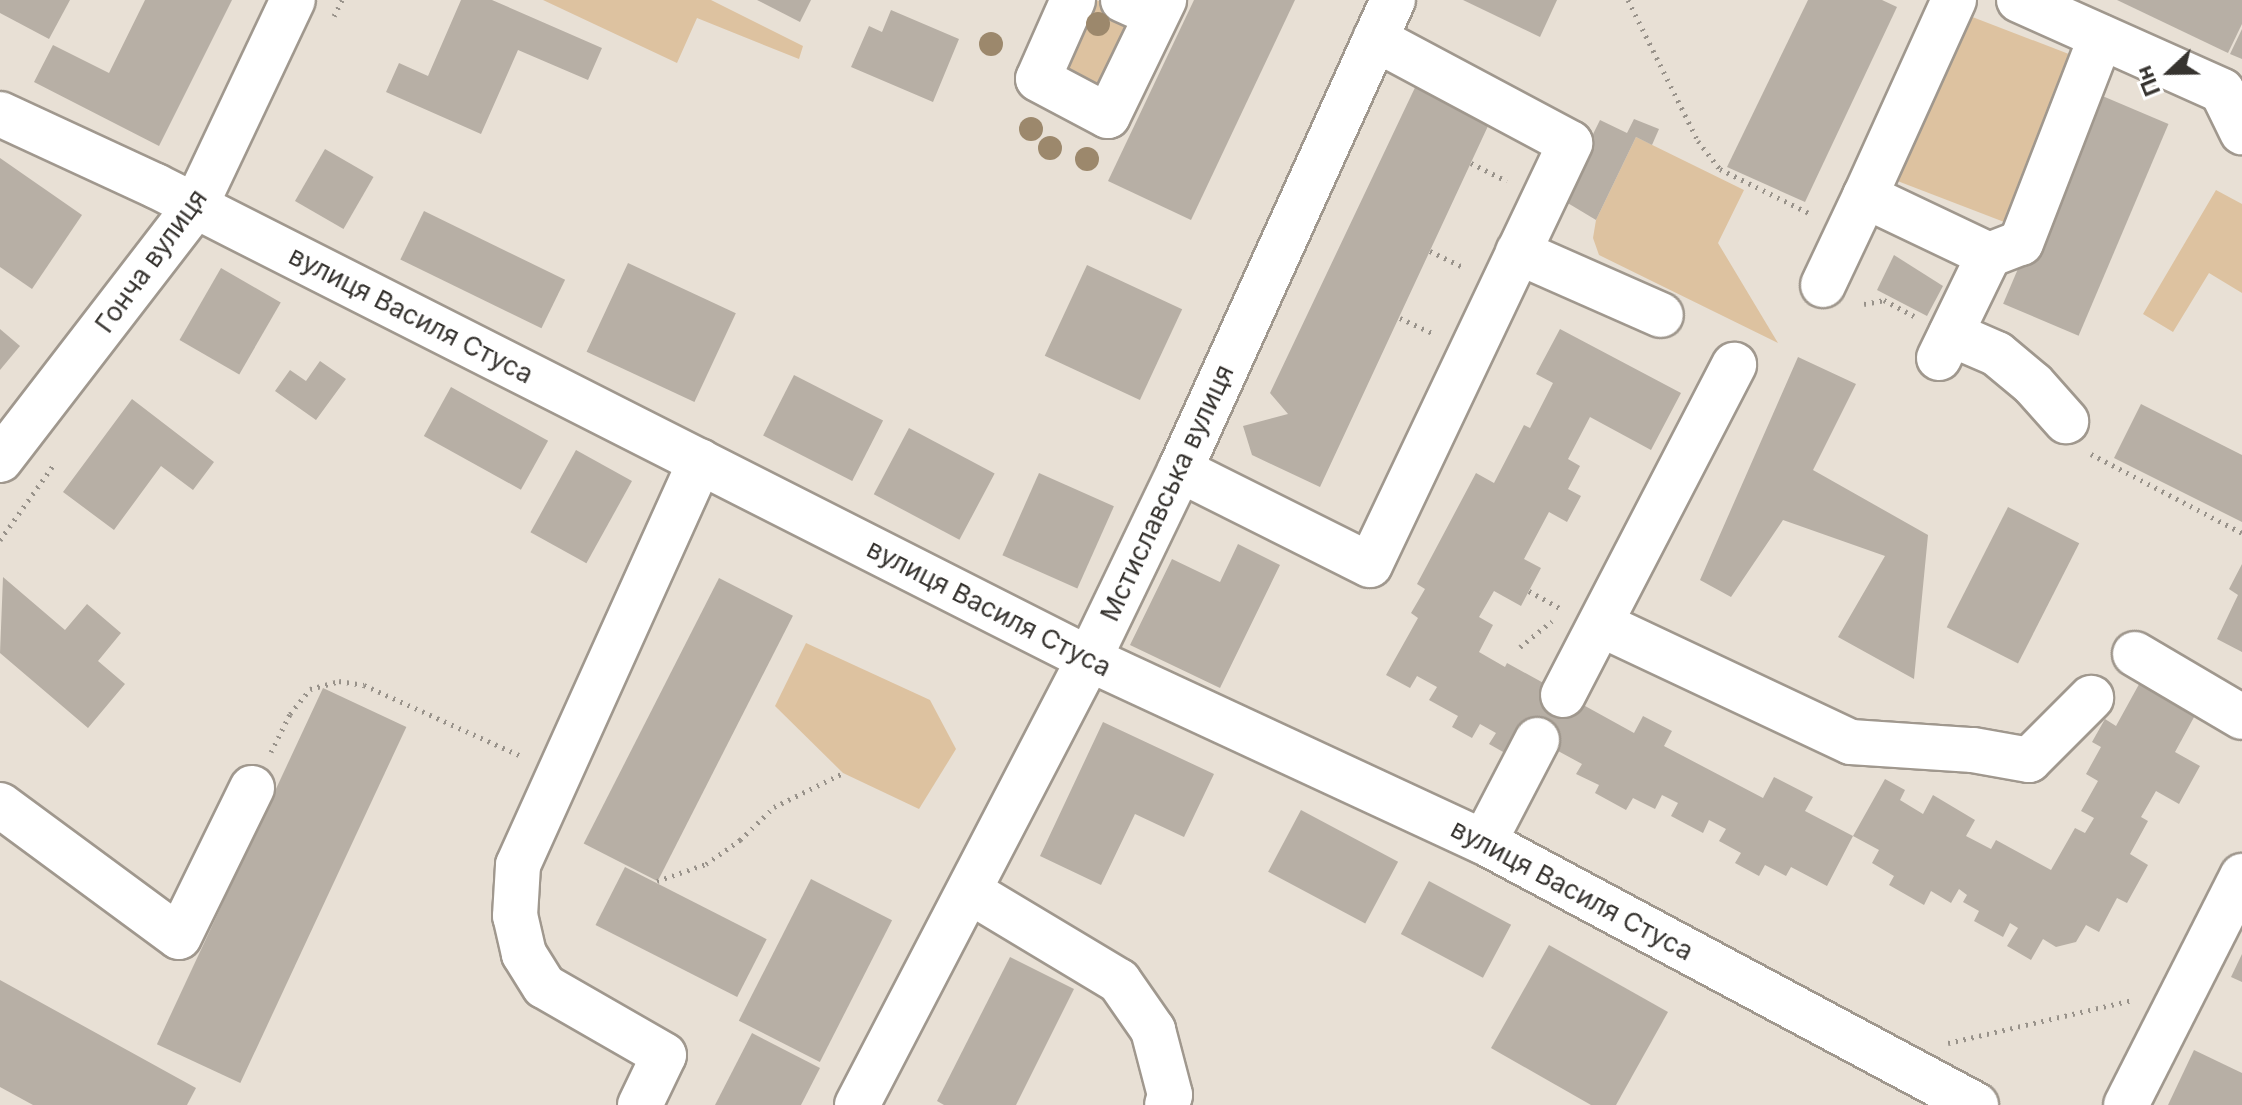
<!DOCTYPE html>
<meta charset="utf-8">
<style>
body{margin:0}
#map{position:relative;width:2242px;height:1105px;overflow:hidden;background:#e8e0d5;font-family:Inter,sans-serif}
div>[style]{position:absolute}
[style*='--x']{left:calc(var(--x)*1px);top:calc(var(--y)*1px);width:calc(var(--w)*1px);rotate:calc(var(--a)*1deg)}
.green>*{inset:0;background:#ddc2a0;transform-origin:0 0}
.building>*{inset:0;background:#b7afa5;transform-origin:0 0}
.path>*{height:5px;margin-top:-2.5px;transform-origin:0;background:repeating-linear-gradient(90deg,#98928a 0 2px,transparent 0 8px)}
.roads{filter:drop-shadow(2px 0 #a0988e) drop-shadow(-2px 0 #a0988e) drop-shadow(0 2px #a0988e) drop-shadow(0 -2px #a0988e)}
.minor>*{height:44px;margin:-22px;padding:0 22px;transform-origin:22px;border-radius:22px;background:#fff}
.trees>*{width:24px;height:24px;margin:-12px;border-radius:50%;background:#9c886c}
span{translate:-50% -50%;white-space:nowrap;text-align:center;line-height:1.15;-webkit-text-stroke:8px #fff;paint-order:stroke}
.street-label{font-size:26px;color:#36332f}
.north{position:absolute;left:2130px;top:32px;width:80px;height:80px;-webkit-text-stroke:6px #fff;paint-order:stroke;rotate:248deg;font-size:22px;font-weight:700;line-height:32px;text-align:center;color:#36332f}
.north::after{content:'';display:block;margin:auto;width:28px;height:36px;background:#36332f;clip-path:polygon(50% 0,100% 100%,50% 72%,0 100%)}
</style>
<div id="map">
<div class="green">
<div style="clip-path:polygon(543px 0,711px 0,803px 46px,799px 59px,697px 18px,677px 63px)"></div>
<div style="clip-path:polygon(1096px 0,1134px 13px,1112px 87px,1088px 91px,1049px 72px,1076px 9px)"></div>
<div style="left:1962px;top:13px;width:131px;height:180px;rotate:21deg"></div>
<div style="clip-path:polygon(1636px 137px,1744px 190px,1718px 243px,1778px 343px,1599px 255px,1593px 238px,1596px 220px)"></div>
<div style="clip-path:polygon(2216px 190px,2242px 204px,2242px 293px,2209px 273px,2173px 332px,2143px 314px)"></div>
<div style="clip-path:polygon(806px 643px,930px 700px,956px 749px,919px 809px,843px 773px,775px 706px)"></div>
</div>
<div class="building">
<div style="clip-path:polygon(0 0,70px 0,49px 39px,0 13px)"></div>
<div style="clip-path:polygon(145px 0,232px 0,159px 146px,34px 82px,53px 45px,109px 73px)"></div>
<div style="clip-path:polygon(461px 0,492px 0,602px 48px,588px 80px,518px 50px,481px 134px,386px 92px,399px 63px,428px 76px)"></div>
<div style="clip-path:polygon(757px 0,811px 0,800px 22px)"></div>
<div style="clip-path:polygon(1194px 0,1295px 0,1191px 220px,1108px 181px)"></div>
<div style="clip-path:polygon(1463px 0,1557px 0,1540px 37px)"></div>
<div style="clip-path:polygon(1808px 0,1882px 0,1897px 7px,1805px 202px,1727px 167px)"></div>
<div style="clip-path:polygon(2117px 0,2242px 0,2242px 24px,2228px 53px)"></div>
<div style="clip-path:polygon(891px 10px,959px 39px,933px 102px,851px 67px,869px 26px,882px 32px)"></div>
<div style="clip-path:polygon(2242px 29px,2242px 59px,2230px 54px)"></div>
<div style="clip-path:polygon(1420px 77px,1495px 111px,1320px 487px,1252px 455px,1243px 426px,1288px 414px,1270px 393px)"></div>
<div style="left:2093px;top:92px;width:82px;height:230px;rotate:23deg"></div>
<div style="clip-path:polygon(1634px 119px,1659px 129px,1652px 145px,1636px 137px,1596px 220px,1561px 199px,1600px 120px,1627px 133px)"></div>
<div style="left:325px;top:149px;width:56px;height:60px;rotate:30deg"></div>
<div style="clip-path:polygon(0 158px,82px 215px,32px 289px,0 267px)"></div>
<div style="left:424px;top:211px;width:157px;height:54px;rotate:26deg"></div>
<div style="clip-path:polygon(1894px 255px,1943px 286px,1927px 316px,1877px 290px)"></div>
<div style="left:628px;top:263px;width:119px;height:98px;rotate:25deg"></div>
<div style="left:1087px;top:265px;width:105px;height:100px;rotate:25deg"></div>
<div style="left:221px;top:268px;width:69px;height:83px;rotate:30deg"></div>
<div style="clip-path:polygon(0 329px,20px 346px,0 370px)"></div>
<div style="clip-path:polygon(1560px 329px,1681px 393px,1651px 450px,1590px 417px,1568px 459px,1580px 466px,1568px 489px,1581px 496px,1567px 522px,1549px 512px,1524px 559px,1541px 568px,1521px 606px,1494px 591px,1479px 617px,1493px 625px,1479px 652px,1505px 667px,1507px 663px,1634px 733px,1643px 716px,1672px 731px,1664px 746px,1763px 798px,1774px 777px,1813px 797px,1805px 811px,1853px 836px,1885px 779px,1905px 790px,1900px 800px,1923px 814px,1933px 795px,1975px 820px,1966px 836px,1991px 849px,1996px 840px,2051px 870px,2075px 828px,2085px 833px,2094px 818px,2081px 811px,2098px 781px,2086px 774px,2101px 747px,2092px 742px,2105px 719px,2116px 726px,2143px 677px,2199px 708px,2175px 752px,2200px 766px,2179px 804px,2156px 791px,2141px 817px,2148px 821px,2130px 854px,2148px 865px,2127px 903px,2117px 898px,2099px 932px,2086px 925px,2076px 942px,2056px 947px,2043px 939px,2031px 960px,2007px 946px,2018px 928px,2010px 923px,2003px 937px,1974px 921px,1979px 911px,1963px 902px,1967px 895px,1959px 889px,1951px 903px,1931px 891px,1924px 905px,1889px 885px,1894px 876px,1872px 863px,1879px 850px,1853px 836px,1827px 886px,1791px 867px,1786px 876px,1765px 865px,1759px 876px,1735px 863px,1741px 853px,1719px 841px,1726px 829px,1709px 820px,1703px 833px,1671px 816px,1678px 803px,1662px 795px,1655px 809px,1633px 798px,1626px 810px,1595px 793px,1599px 785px,1576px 774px,1582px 764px,1525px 733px,1512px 757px,1489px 744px,1496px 733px,1480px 724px,1472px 738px,1452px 727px,1458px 716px,1429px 700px,1437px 687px,1417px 676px,1410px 688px,1386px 675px,1418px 618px,1411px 613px,1425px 589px,1417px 584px,1476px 473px,1494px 483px,1524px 425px,1530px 428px,1553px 383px,1536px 374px)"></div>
<div style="clip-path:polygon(1798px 357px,1856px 384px,1813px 470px,1928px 535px,1914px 679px,1838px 637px,1885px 556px,1783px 520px,1731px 597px,1700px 580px)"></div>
<div style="clip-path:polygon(320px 361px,346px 379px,316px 420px,275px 391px,290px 370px,306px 381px)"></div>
<div style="left:794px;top:375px;width:100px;height:68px;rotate:27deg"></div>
<div style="left:451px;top:387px;width:111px;height:56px;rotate:29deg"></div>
<div style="clip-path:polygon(132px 399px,214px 462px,193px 490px,161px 466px,114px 530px,63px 492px)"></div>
<div style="clip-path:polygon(2141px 404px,2242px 455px,2242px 522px,2114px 458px)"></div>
<div style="left:909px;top:428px;width:97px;height:75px;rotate:28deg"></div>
<div style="left:576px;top:450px;width:64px;height:94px;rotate:29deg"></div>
<div style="left:1039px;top:473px;width:82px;height:90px;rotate:24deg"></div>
<div style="left:2008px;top:507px;width:80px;height:135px;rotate:27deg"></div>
<div style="clip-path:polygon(1238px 544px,1280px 565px,1220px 688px,1130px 645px,1172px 559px,1220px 582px)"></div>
<div style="clip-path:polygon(2242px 564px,2242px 652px,2217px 639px,2238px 595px,2229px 589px)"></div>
<div style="clip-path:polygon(3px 577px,65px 630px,87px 604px,121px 633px,98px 661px,125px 684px,88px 728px,0 653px)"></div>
<div style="left:719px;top:578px;width:83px;height:298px;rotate:27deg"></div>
<div style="left:323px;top:688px;width:92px;height:393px;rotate:25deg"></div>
<div style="clip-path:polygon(1103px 722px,1214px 774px,1184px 837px,1135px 814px,1101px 885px,1040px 856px)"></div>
<div style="left:1301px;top:810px;width:110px;height:70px;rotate:28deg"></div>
<div style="left:625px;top:867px;width:159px;height:65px;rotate:27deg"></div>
<div style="left:811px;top:879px;width:91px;height:159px;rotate:27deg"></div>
<div style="left:1429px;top:881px;width:93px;height:60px;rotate:28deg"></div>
<div style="clip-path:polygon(1549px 945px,1668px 1012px,1616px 1105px,1591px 1105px,1491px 1048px)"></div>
<div style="clip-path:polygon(2242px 954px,2242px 982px,2231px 977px)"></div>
<div style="clip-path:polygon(1010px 957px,1074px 989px,1016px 1105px,944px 1105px,937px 1101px)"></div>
<div style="clip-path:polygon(0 980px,196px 1088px,187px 1105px,33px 1105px,0 1087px)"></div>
<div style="clip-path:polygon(752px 1033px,820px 1068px,801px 1105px,715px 1105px)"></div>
<div style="clip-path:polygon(2194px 1050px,2242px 1073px,2242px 1105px,2168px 1105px)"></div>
</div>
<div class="path">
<div style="--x:1628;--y:0;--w:157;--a:63.6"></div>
<div style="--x:1698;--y:141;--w:36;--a:52"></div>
<div style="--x:1720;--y:169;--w:102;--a:26.3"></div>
<div style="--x:334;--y:16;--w:18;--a:-63"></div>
<div style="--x:1471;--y:163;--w:40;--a:26.6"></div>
<div style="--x:1430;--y:251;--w:39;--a:26"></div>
<div style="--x:1864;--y:304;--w:20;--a:-11"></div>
<div style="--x:1884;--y:300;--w:34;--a:28"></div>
<div style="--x:1400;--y:318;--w:38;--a:25"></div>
<div style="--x:2091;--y:454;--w:170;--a:27.6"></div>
<div style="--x:0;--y:540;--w:95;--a:-54.5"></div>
<div style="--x:1529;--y:591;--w:37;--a:29"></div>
<div style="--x:1520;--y:647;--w:41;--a:-39.1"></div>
<div style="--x:271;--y:752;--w:42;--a:-63.4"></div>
<div style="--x:290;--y:714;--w:32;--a:-51"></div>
<div style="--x:310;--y:689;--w:30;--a:-15"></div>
<div style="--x:339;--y:681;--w:25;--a:9"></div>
<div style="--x:364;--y:685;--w:172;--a:24.3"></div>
<div style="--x:657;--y:881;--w:52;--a:-19.1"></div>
<div style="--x:706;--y:864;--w:42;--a:-35.2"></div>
<div style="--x:740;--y:840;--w:47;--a:-44.1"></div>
<div style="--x:774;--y:807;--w:77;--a:-26.2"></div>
<div style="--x:1948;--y:1043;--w:190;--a:-13.1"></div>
</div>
<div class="roads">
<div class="minor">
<div style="--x:1073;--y:0;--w:86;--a:113.9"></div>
<div style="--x:1038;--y:79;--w:79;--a:27.9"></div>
<div style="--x:1108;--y:116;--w:129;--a:-64.2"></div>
<div style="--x:1123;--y:0;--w:36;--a:24"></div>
<div style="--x:1954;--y:0;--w:215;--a:114.4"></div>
<div style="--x:1865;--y:196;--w:137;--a:25.4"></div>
<div style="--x:1989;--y:255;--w:34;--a:-21"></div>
<div style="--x:2021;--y:243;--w:221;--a:-68.8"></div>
<div style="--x:2019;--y:0;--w:222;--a:24.1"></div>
<div style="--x:2222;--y:91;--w:46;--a:64"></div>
<div style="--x:0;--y:114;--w:172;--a:24.8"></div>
<div style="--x:156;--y:186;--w:1046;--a:26.88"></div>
<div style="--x:1089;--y:659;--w:435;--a:24.9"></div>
<div style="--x:1484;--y:842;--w:558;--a:28.13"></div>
<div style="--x:1518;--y:252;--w:156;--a:23.8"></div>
<div style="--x:1823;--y:285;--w:98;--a:-64.7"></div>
<div style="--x:1951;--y:334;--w:50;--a:23.5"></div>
<div style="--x:1997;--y:354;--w:47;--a:39.8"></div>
<div style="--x:2033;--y:384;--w:50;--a:48.3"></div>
<div style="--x:1939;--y:358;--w:114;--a:-64.1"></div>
<div style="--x:0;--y:460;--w:319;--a:-52.4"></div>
<div style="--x:195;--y:207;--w:229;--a:-64.7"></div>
<div style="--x:1180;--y:470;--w:212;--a:26.6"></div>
<div style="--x:1370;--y:565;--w:467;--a:-64.6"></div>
<div style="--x:1570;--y:143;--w:221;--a:-151.9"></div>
<div style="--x:1602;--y:625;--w:275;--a:25.2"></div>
<div style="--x:1851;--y:742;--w:122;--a:3.8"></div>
<div style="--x:1973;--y:750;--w:57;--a:10.1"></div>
<div style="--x:2029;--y:760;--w:88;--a:-45"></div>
<div style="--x:2135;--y:654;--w:124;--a:30.5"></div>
<div style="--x:1563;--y:695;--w:372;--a:-62.6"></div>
<div style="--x:0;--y:805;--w:222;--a:36.4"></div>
<div style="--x:179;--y:937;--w:166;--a:-63.9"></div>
<div style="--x:1484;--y:842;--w:115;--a:-62.5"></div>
<div style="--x:969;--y:891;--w:175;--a:31"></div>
<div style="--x:1119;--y:981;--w:60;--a:55.2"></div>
<div style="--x:1153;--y:1030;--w:67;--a:75.3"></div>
<div style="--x:1170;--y:1095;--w:10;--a:107"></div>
<div style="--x:640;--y:1105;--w:55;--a:-64.4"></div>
<div style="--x:664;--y:1055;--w:138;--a:-150.1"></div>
<div style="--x:544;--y:986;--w:38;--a:-122"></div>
<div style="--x:524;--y:954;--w:39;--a:-103"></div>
<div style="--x:515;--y:916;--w:51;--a:-86.6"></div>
<div style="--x:518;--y:865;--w:443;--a:-65.7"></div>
<div style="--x:857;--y:1105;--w:503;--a:-62.52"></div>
<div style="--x:1089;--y:659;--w:210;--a:-64.3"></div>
<div style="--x:1180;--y:470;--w:516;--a:-65.62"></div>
<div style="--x:2126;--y:1105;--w:257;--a:-63.1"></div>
</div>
</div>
<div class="trees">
<div style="left:1098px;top:24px"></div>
<div style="left:991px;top:44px"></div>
<div style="left:1031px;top:129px"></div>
<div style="left:1050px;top:148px"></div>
<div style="left:1087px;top:159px"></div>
</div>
<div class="street-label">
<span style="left:151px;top:261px;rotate:-54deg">Гонча вулиця</span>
<span style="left:411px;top:315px;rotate:27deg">вулиця Василя Стуса</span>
<span style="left:1167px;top:493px;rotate:-65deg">Мстиславська вулиця</span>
<span style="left:989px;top:608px;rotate:27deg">вулиця Василя Стуса</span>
<span style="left:1572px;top:890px;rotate:28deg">вулиця Василя Стуса</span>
</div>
<div class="north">Пн</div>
</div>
